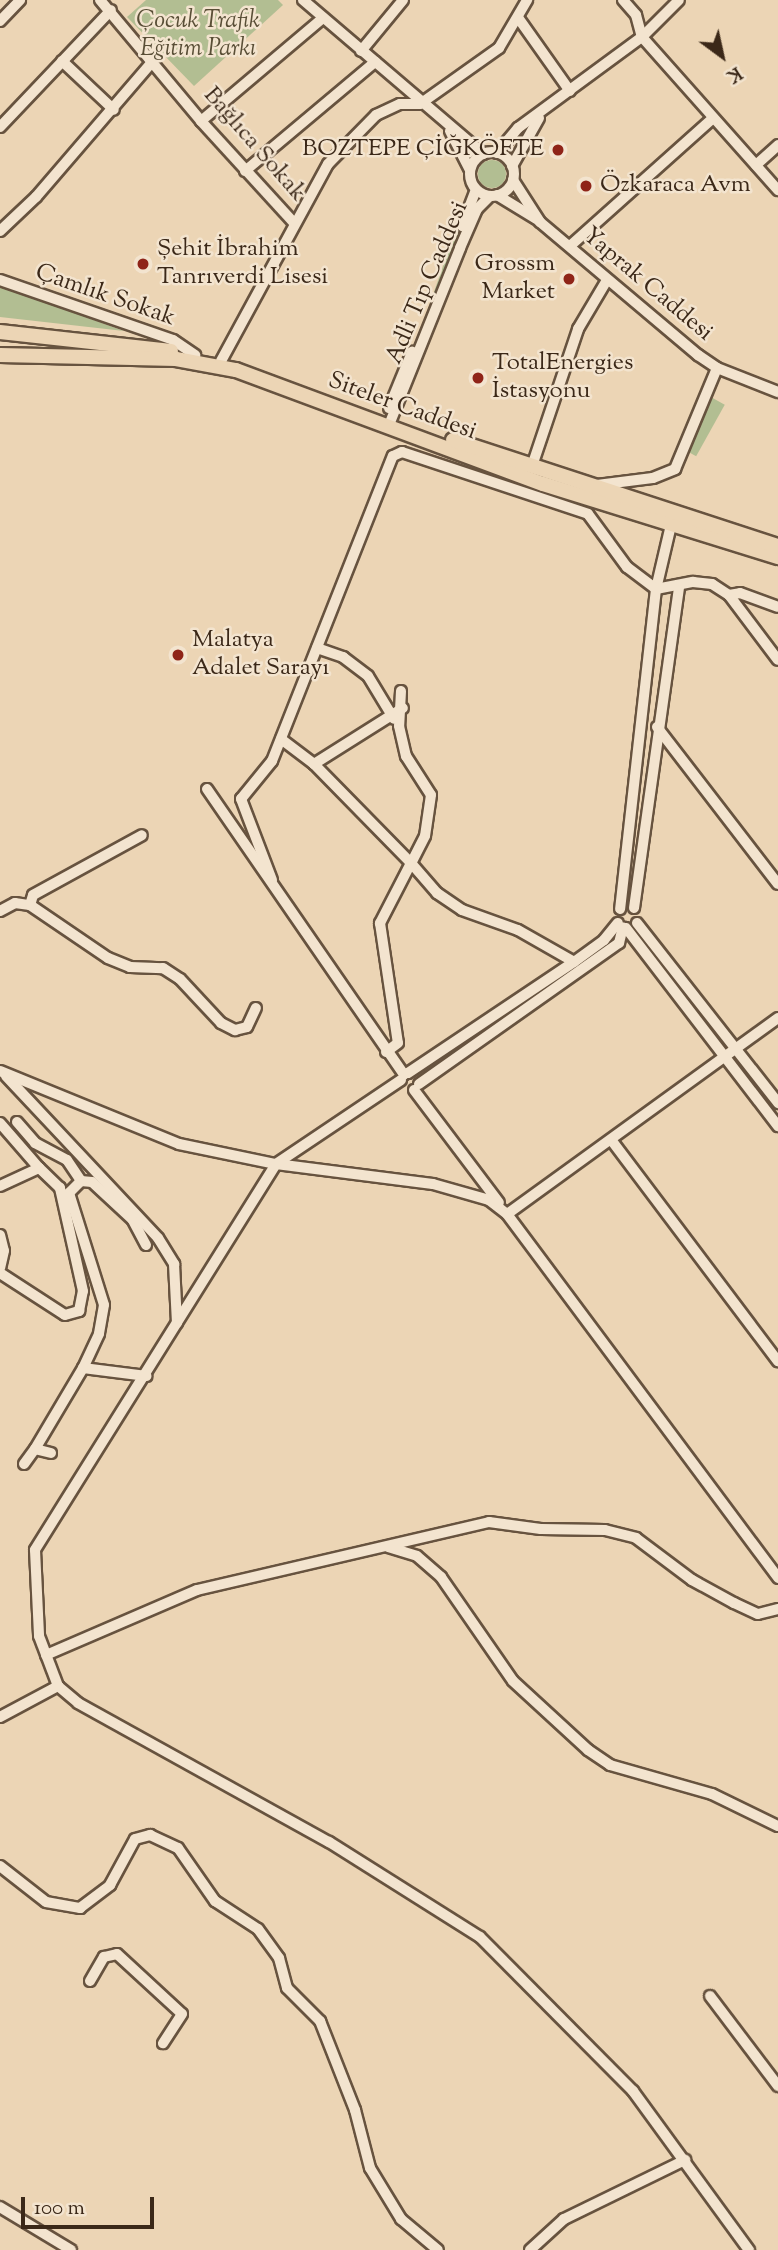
<!DOCTYPE html>
<meta charset="utf-8">
<style>
body{margin:0}
#map{position:relative;width:778px;height:2250px;overflow:hidden;background:#ecd5b5;font-family:"Sorts Mill Goudy",serif}
div>[style]{position:absolute}
[style*='--x']{left:calc(var(--x)*1px);top:calc(var(--y)*1px);width:calc(var(--w)*1px);rotate:calc(var(--a)*1deg)}
.green>*{inset:0;background:#b2be92;transform-origin:0 0}
.round{border-radius:50%}
.roads{filter:drop-shadow(2px 0 #67533f) drop-shadow(-2px 0 #67533f) drop-shadow(0 2px #67533f) drop-shadow(0 -2px #67533f)}
.minor>*{height:10px;margin:-5px;padding:0 5px;transform-origin:5px;border-radius:5px;background:#f3e4cf}
.minor>.ring{margin:-5px;padding:0;box-sizing:content-box;background:none;border:10px solid #f3e4cf;border-radius:50%}
.major>*{height:14px;margin:-7px;padding:0 7px;transform-origin:7px;border-radius:7px;background:#ecd5b5}
.dots>*{width:19px;height:19px;translate:-50% -50%;box-sizing:border-box;border:4px solid #f3e4cf;border-radius:50%}
span{translate:-50% -50%;white-space:nowrap;text-align:center;line-height:1.15;-webkit-text-stroke:5px #f3e4cf;paint-order:stroke}
.park-label{font-size:24px;color:#594e36;font-style:italic}
.street-label{font-size:24px;color:#3b2818}
.poi-label{font-size:24px;color:#3b2818}
.right{translate:-100% -50%;text-align:right}
.left{translate:0 -50%;text-align:left}
.north{position:absolute;left:687px;top:21px;width:70px;height:70px;-webkit-text-stroke:5px #f3e4cf;paint-order:stroke;rotate:147deg;font-size:19px;font-weight:700;line-height:28px;text-align:center;color:#3b2818}
.north::after{content:'';display:block;margin:auto;width:24px;height:32px;background:#3b2818;clip-path:polygon(50% 0,100% 100%,50% 72%,0 100%)}
.scale{position:absolute;left:21px;top:2197px;width:133px;height:32px;box-sizing:border-box;border:4px solid #3b2818;border-top:0;padding-left:9px;font-size:21px;line-height:24px;white-space:nowrap;color:#3b2818;-webkit-text-stroke:5px #f3e4cf;paint-order:stroke}
</style>
<div id="map">
<div class="green">
<div style="clip-path:polygon(146px 0,278px 0,283px 5px,194px 86px,127px 17px)"></div>
<div class="round" style="left:478px;top:160px;width:28px;height:28px"></div>
<div style="clip-path:polygon(465px 204px,472px 208px,405px 374px)"></div>
<div style="clip-path:polygon(0 286px,124px 331px,0 317px)"></div>
<div style="left:709px;top:396px;width:18px;height:59px;rotate:29deg"></div>
</div>
<div class="roads">
<div class="minor">
<div style="--x:100;--y:0;--w:158;--a:50.1"></div>
<div style="--x:201;--y:121;--w:138;--a:47.6"></div>
<div style="--x:303;--y:0;--w:237;--a:40.5"></div>
<div style="--x:623;--y:0;--w:20;--a:49"></div>
<div style="--x:636;--y:15;--w:23;--a:75"></div>
<div style="--x:642;--y:37;--w:205;--a:48.4"></div>
<div style="--x:519;--y:19;--w:88;--a:54.7"></div>
<div style="--x:0;--y:21;--w:29;--a:-46"></div>
<div style="--x:361;--y:51;--w:66;--a:-50.5"></div>
<div style="--x:62;--y:61;--w:71;--a:43.3"></div>
<div style="--x:420;--y:104;--w:97;--a:-35.3"></div>
<div style="--x:499;--y:48;--w:56;--a:-59.7"></div>
<div style="--x:201;--y:121;--w:160;--a:-40.2"></div>
<div style="--x:0;--y:127;--w:161;--a:-46.5"></div>
<div style="--x:450;--y:131;--w:44;--a:62.9"></div>
<div class="ring" style="left:470px;top:152px;width:34px;height:34px"></div>
<div style="--x:497;--y:153;--w:33;--a:-50"></div>
<div style="--x:518;--y:128;--w:154;--a:-36.3"></div>
<div style="--x:642;--y:37;--w:52;--a:-45"></div>
<div style="--x:756;--y:165;--w:30;--a:-42"></div>
<div style="--x:512;--y:166;--w:55;--a:-60.6"></div>
<div style="--x:245;--y:171;--w:170;--a:-40"></div>
<div style="--x:513;--y:180;--w:50;--a:57.3"></div>
<div style="--x:540;--y:222;--w:207;--a:40.1"></div>
<div style="--x:698;--y:355;--w:23;--a:34"></div>
<div style="--x:717;--y:368;--w:66;--a:21.5"></div>
<div style="--x:497;--y:195;--w:48;--a:31.4"></div>
<div style="--x:462;--y:226;--w:39;--a:-69"></div>
<div style="--x:0;--y:231;--w:50;--a:-43.4"></div>
<div style="--x:36;--y:197;--w:179;--a:-49.3"></div>
<div style="--x:570;--y:246;--w:192;--a:-41.8"></div>
<div style="--x:0;--y:280;--w:183;--a:19.1"></div>
<div style="--x:173;--y:340;--w:27;--a:34"></div>
<div style="--x:221;--y:361;--w:224;--a:-61.5"></div>
<div style="--x:328;--y:164;--w:69;--a:-45.6"></div>
<div style="--x:376;--y:115;--w:26;--a:-25"></div>
<div style="--x:400;--y:104;--w:20;--a:0"></div>
<div style="--x:389;--y:408;--w:61;--a:-67.7"></div>
<div style="--x:389;--y:425;--w:191;--a:-68.1"></div>
<div style="--x:460;--y:248;--w:43;--a:-66.4"></div>
<div style="--x:477;--y:209;--w:18;--a:-45"></div>
<div style="--x:532;--y:466;--w:145;--a:-71.4"></div>
<div style="--x:578;--y:329;--w:57;--a:-59.4"></div>
<div style="--x:597;--y:485;--w:56;--a:-7.1"></div>
<div style="--x:653;--y:478;--w:24;--a:-22"></div>
<div style="--x:675;--y:469;--w:109;--a:-67.4"></div>
<div style="--x:671;--y:525;--w:66;--a:103.2"></div>
<div style="--x:656;--y:589;--w:38;--a:-11"></div>
<div style="--x:693;--y:582;--w:19;--a:6"></div>
<div style="--x:712;--y:584;--w:20;--a:33"></div>
<div style="--x:729;--y:595;--w:81;--a:53"></div>
<div style="--x:729;--y:595;--w:11;--a:-10"></div>
<div style="--x:740;--y:593;--w:40;--a:20.2"></div>
<div style="--x:317;--y:648;--w:28;--a:19"></div>
<div style="--x:343;--y:657;--w:31;--a:37"></div>
<div style="--x:368;--y:676;--w:50;--a:58.8"></div>
<div style="--x:401;--y:691;--w:35;--a:93"></div>
<div style="--x:399;--y:726;--w:31;--a:77"></div>
<div style="--x:406;--y:756;--w:46;--a:57.3"></div>
<div style="--x:431;--y:795;--w:41;--a:98.3"></div>
<div style="--x:425;--y:836;--w:30;--a:117"></div>
<div style="--x:411;--y:863;--w:40;--a:49"></div>
<div style="--x:437;--y:893;--w:30;--a:34"></div>
<div style="--x:462;--y:910;--w:59;--a:19.7"></div>
<div style="--x:518;--y:930;--w:64;--a:29.7"></div>
<div style="--x:657;--y:727;--w:198;--a:52.4"></div>
<div style="--x:281;--y:739;--w:41;--a:37.1"></div>
<div style="--x:314;--y:764;--w:105;--a:-32.2"></div>
<div style="--x:314;--y:764;--w:139;--a:45.6"></div>
<div style="--x:411;--y:863;--w:68;--a:117.3"></div>
<div style="--x:380;--y:923;--w:121;--a:81.5"></div>
<div style="--x:398;--y:1043;--w:15;--a:143"></div>
<div style="--x:207;--y:789;--w:347;--a:55.4"></div>
<div style="--x:272;--y:880;--w:87;--a:-110.9"></div>
<div style="--x:241;--y:799;--w:49;--a:-50.8"></div>
<div style="--x:272;--y:761;--w:328;--a:-68.4"></div>
<div style="--x:393;--y:456;--w:10;--a:-24"></div>
<div style="--x:402;--y:452;--w:196;--a:18.4"></div>
<div style="--x:588;--y:514;--w:66;--a:53.7"></div>
<div style="--x:627;--y:567;--w:36;--a:37"></div>
<div style="--x:656;--y:589;--w:322;--a:96.4"></div>
<div style="--x:30;--y:905;--w:10;--a:-73"></div>
<div style="--x:33;--y:895;--w:124;--a:-28.8"></div>
<div style="--x:634;--y:908;--w:324;--a:-82"></div>
<div style="--x:0;--y:911;--w:17;--a:-28"></div>
<div style="--x:15;--y:903;--w:15;--a:8"></div>
<div style="--x:30;--y:905;--w:94;--a:34.2"></div>
<div style="--x:108;--y:958;--w:24;--a:22"></div>
<div style="--x:130;--y:967;--w:33;--a:2"></div>
<div style="--x:163;--y:968;--w:20;--a:33"></div>
<div style="--x:180;--y:979;--w:60;--a:47"></div>
<div style="--x:221;--y:1023;--w:16;--a:27"></div>
<div style="--x:235;--y:1030;--w:12;--a:-14"></div>
<div style="--x:247;--y:1027;--w:21;--a:-65"></div>
<div style="--x:637;--y:923;--w:229;--a:51.9"></div>
<div style="--x:626;--y:928;--w:250;--a:52.5"></div>
<div style="--x:778;--y:1018;--w:334;--a:144.1"></div>
<div style="--x:507;--y:1214;--w:454;--a:53.3"></div>
<div style="--x:0;--y:1071;--w:193;--a:22.2"></div>
<div style="--x:179;--y:1144;--w:99;--a:11.7"></div>
<div style="--x:276;--y:1164;--w:158;--a:7.3"></div>
<div style="--x:433;--y:1184;--w:58;--a:15.9"></div>
<div style="--x:489;--y:1200;--w:23;--a:38"></div>
<div style="--x:408;--y:1073;--w:200;--a:-33.8"></div>
<div style="--x:574;--y:962;--w:37;--a:-36"></div>
<div style="--x:604;--y:940;--w:22;--a:-51"></div>
<div style="--x:6;--y:1076;--w:222;--a:46.8"></div>
<div style="--x:158;--y:1238;--w:31;--a:58"></div>
<div style="--x:174;--y:1264;--w:59;--a:87.1"></div>
<div style="--x:401;--y:1080;--w:151;--a:146.1"></div>
<div style="--x:276;--y:1164;--w:455;--a:122"></div>
<div style="--x:35;--y:1550;--w:86;--a:87.3"></div>
<div style="--x:39;--y:1636;--w:53;--a:69.2"></div>
<div style="--x:58;--y:1686;--w:26;--a:40"></div>
<div style="--x:78;--y:1703;--w:287;--a:29"></div>
<div style="--x:329;--y:1842;--w:178;--a:32.2"></div>
<div style="--x:480;--y:1937;--w:217;--a:45.2"></div>
<div style="--x:633;--y:2091;--w:197;--a:53.9"></div>
<div style="--x:419;--y:1084;--w:245;--a:-35.2"></div>
<div style="--x:619;--y:943;--w:16;--a:-76"></div>
<div style="--x:414;--y:1090;--w:141;--a:53"></div>
<div style="--x:17;--y:1122;--w:28;--a:49"></div>
<div style="--x:35;--y:1143;--w:36;--a:28"></div>
<div style="--x:67;--y:1160;--w:25;--a:56"></div>
<div style="--x:0;--y:1123;--w:60;--a:49.1"></div>
<div style="--x:39;--y:1168;--w:43;--a:155.2"></div>
<div style="--x:612;--y:1141;--w:276;--a:53"></div>
<div style="--x:0;--y:1235;--w:16;--a:76"></div>
<div style="--x:4;--y:1251;--w:17;--a:103"></div>
<div style="--x:146;--y:1245;--w:30;--a:-118"></div>
<div style="--x:132;--y:1219;--w:54;--a:-137.2"></div>
<div style="--x:92;--y:1182;--w:11;--a:-175"></div>
<div style="--x:81;--y:1181;--w:17;--a:135"></div>
<div style="--x:69;--y:1193;--w:117;--a:72.6"></div>
<div style="--x:104;--y:1305;--w:29;--a:100"></div>
<div style="--x:99;--y:1334;--w:38;--a:115"></div>
<div style="--x:83;--y:1368;--w:64;--a:7.2"></div>
<div style="--x:0;--y:1273;--w:77;--a:32.9"></div>
<div style="--x:65;--y:1315;--w:15;--a:-16"></div>
<div style="--x:79;--y:1311;--w:20;--a:-79"></div>
<div style="--x:83;--y:1291;--w:106;--a:-102.6"></div>
<div style="--x:60;--y:1188;--w:29;--a:-136"></div>
<div style="--x:51;--y:1453;--w:16;--a:-166"></div>
<div style="--x:35;--y:1449;--w:94;--a:-59.3"></div>
<div style="--x:24;--y:1464;--w:19;--a:-54"></div>
<div style="--x:388;--y:1547;--w:30;--a:17"></div>
<div style="--x:417;--y:1556;--w:32;--a:41"></div>
<div style="--x:441;--y:1577;--w:126;--a:55.3"></div>
<div style="--x:513;--y:1681;--w:102;--a:42.6"></div>
<div style="--x:588;--y:1750;--w:27;--a:34"></div>
<div style="--x:610;--y:1765;--w:106;--a:15.9"></div>
<div style="--x:712;--y:1794;--w:73;--a:25.9"></div>
<div style="--x:46;--y:1655;--w:164;--a:-23.3"></div>
<div style="--x:197;--y:1590;--w:300;--a:-13.1"></div>
<div style="--x:489;--y:1522;--w:52;--a:7.7"></div>
<div style="--x:541;--y:1529;--w:64;--a:0.9"></div>
<div style="--x:605;--y:1530;--w:32;--a:14"></div>
<div style="--x:636;--y:1538;--w:70;--a:36.9"></div>
<div style="--x:692;--y:1580;--w:48;--a:28.7"></div>
<div style="--x:734;--y:1603;--w:26;--a:25"></div>
<div style="--x:758;--y:1614;--w:21;--a:-14"></div>
<div style="--x:0;--y:1717;--w:66;--a:-28.1"></div>
<div style="--x:0;--y:1866;--w:58;--a:38"></div>
<div style="--x:46;--y:1902;--w:35;--a:10"></div>
<div style="--x:80;--y:1908;--w:38;--a:-37"></div>
<div style="--x:110;--y:1885;--w:52;--a:-61.5"></div>
<div style="--x:135;--y:1839;--w:16;--a:-15"></div>
<div style="--x:150;--y:1835;--w:31;--a:25"></div>
<div style="--x:178;--y:1848;--w:65;--a:55.1"></div>
<div style="--x:215;--y:1901;--w:51;--a:33.1"></div>
<div style="--x:258;--y:1929;--w:36;--a:54"></div>
<div style="--x:279;--y:1958;--w:31;--a:75"></div>
<div style="--x:287;--y:1988;--w:47;--a:45"></div>
<div style="--x:320;--y:2021;--w:96;--a:68.5"></div>
<div style="--x:355;--y:2110;--w:60;--a:75.5"></div>
<div style="--x:370;--y:2168;--w:60;--a:58.7"></div>
<div style="--x:401;--y:2219;--w:48;--a:40"></div>
<div style="--x:90;--y:1981;--w:28;--a:-60"></div>
<div style="--x:104;--y:1957;--w:13;--a:-13"></div>
<div style="--x:117;--y:1954;--w:88;--a:42.7"></div>
<div style="--x:182;--y:2014;--w:35;--a:123"></div>
<div style="--x:710;--y:1996;--w:113;--a:52.9"></div>
<div style="--x:0;--y:2207;--w:83;--a:31.2"></div>
<div style="--x:530;--y:2250;--w:46;--a:-42.4"></div>
<div style="--x:564;--y:2219;--w:135;--a:-26"></div>
</div>
<div class="major">
<div style="--x:0;--y:332;--w:172;--a:6.3"></div>
<div style="--x:0;--y:355;--w:176;--a:1.3"></div>
<div style="--x:176;--y:359;--w:61;--a:10.4"></div>
<div style="--x:236;--y:370;--w:327;--a:20.4"></div>
<div style="--x:543;--y:484;--w:246;--a:17.3"></div>
<div style="--x:453;--y:440;--w:342;--a:18.1"></div>
</div>
</div>
<div class="dots">
<div style="left:558px;top:150px;background:#8f2418"></div>
<div style="left:586px;top:186px;background:#8f2418"></div>
<div style="left:143px;top:264px;background:#8f2418"></div>
<div style="left:569px;top:279px;background:#8f2418"></div>
<div style="left:478px;top:378px;background:#8f2418"></div>
<div style="left:178px;top:655px;background:#8f2418"></div>
</div>
<div class="park-label">
<span style="left:198px;top:36px">Çocuk Trafik<br>Eğitim Parkı</span>
</div>
<div class="street-label">
<span style="left:254px;top:145px;rotate:49deg">Bağlıca Sokak</span>
<span style="left:428px;top:283px;rotate:-67deg">Adli Tıp Caddesi</span>
<span style="left:647px;top:285px;rotate:40deg">Yaprak Caddesi</span>
<span style="left:105px;top:296px;rotate:19deg">Çamlık Sokak</span>
<span style="left:402px;top:407px;rotate:20deg">Siteler Caddesi</span>
</div>
<div class="poi-label">
<span class="right" style="left:544px;top:150px">BOZTEPE ÇİĞKÖFTE</span>
<span class="left" style="left:600px;top:186px">Özkaraca Avm</span>
<span class="left" style="left:157px;top:264px">Şehit İbrahim<br>Tanrıverdi Lisesi</span>
<span class="right" style="left:555px;top:279px">Grossm<br>Market</span>
<span class="left" style="left:492px;top:378px">TotalEnergies<br>İstasyonu</span>
<span class="left" style="left:192px;top:655px">Malatya<br>Adalet Sarayı</span>
</div>
<div class="north">K</div>
<div class="scale">100 m</div>
</div>
